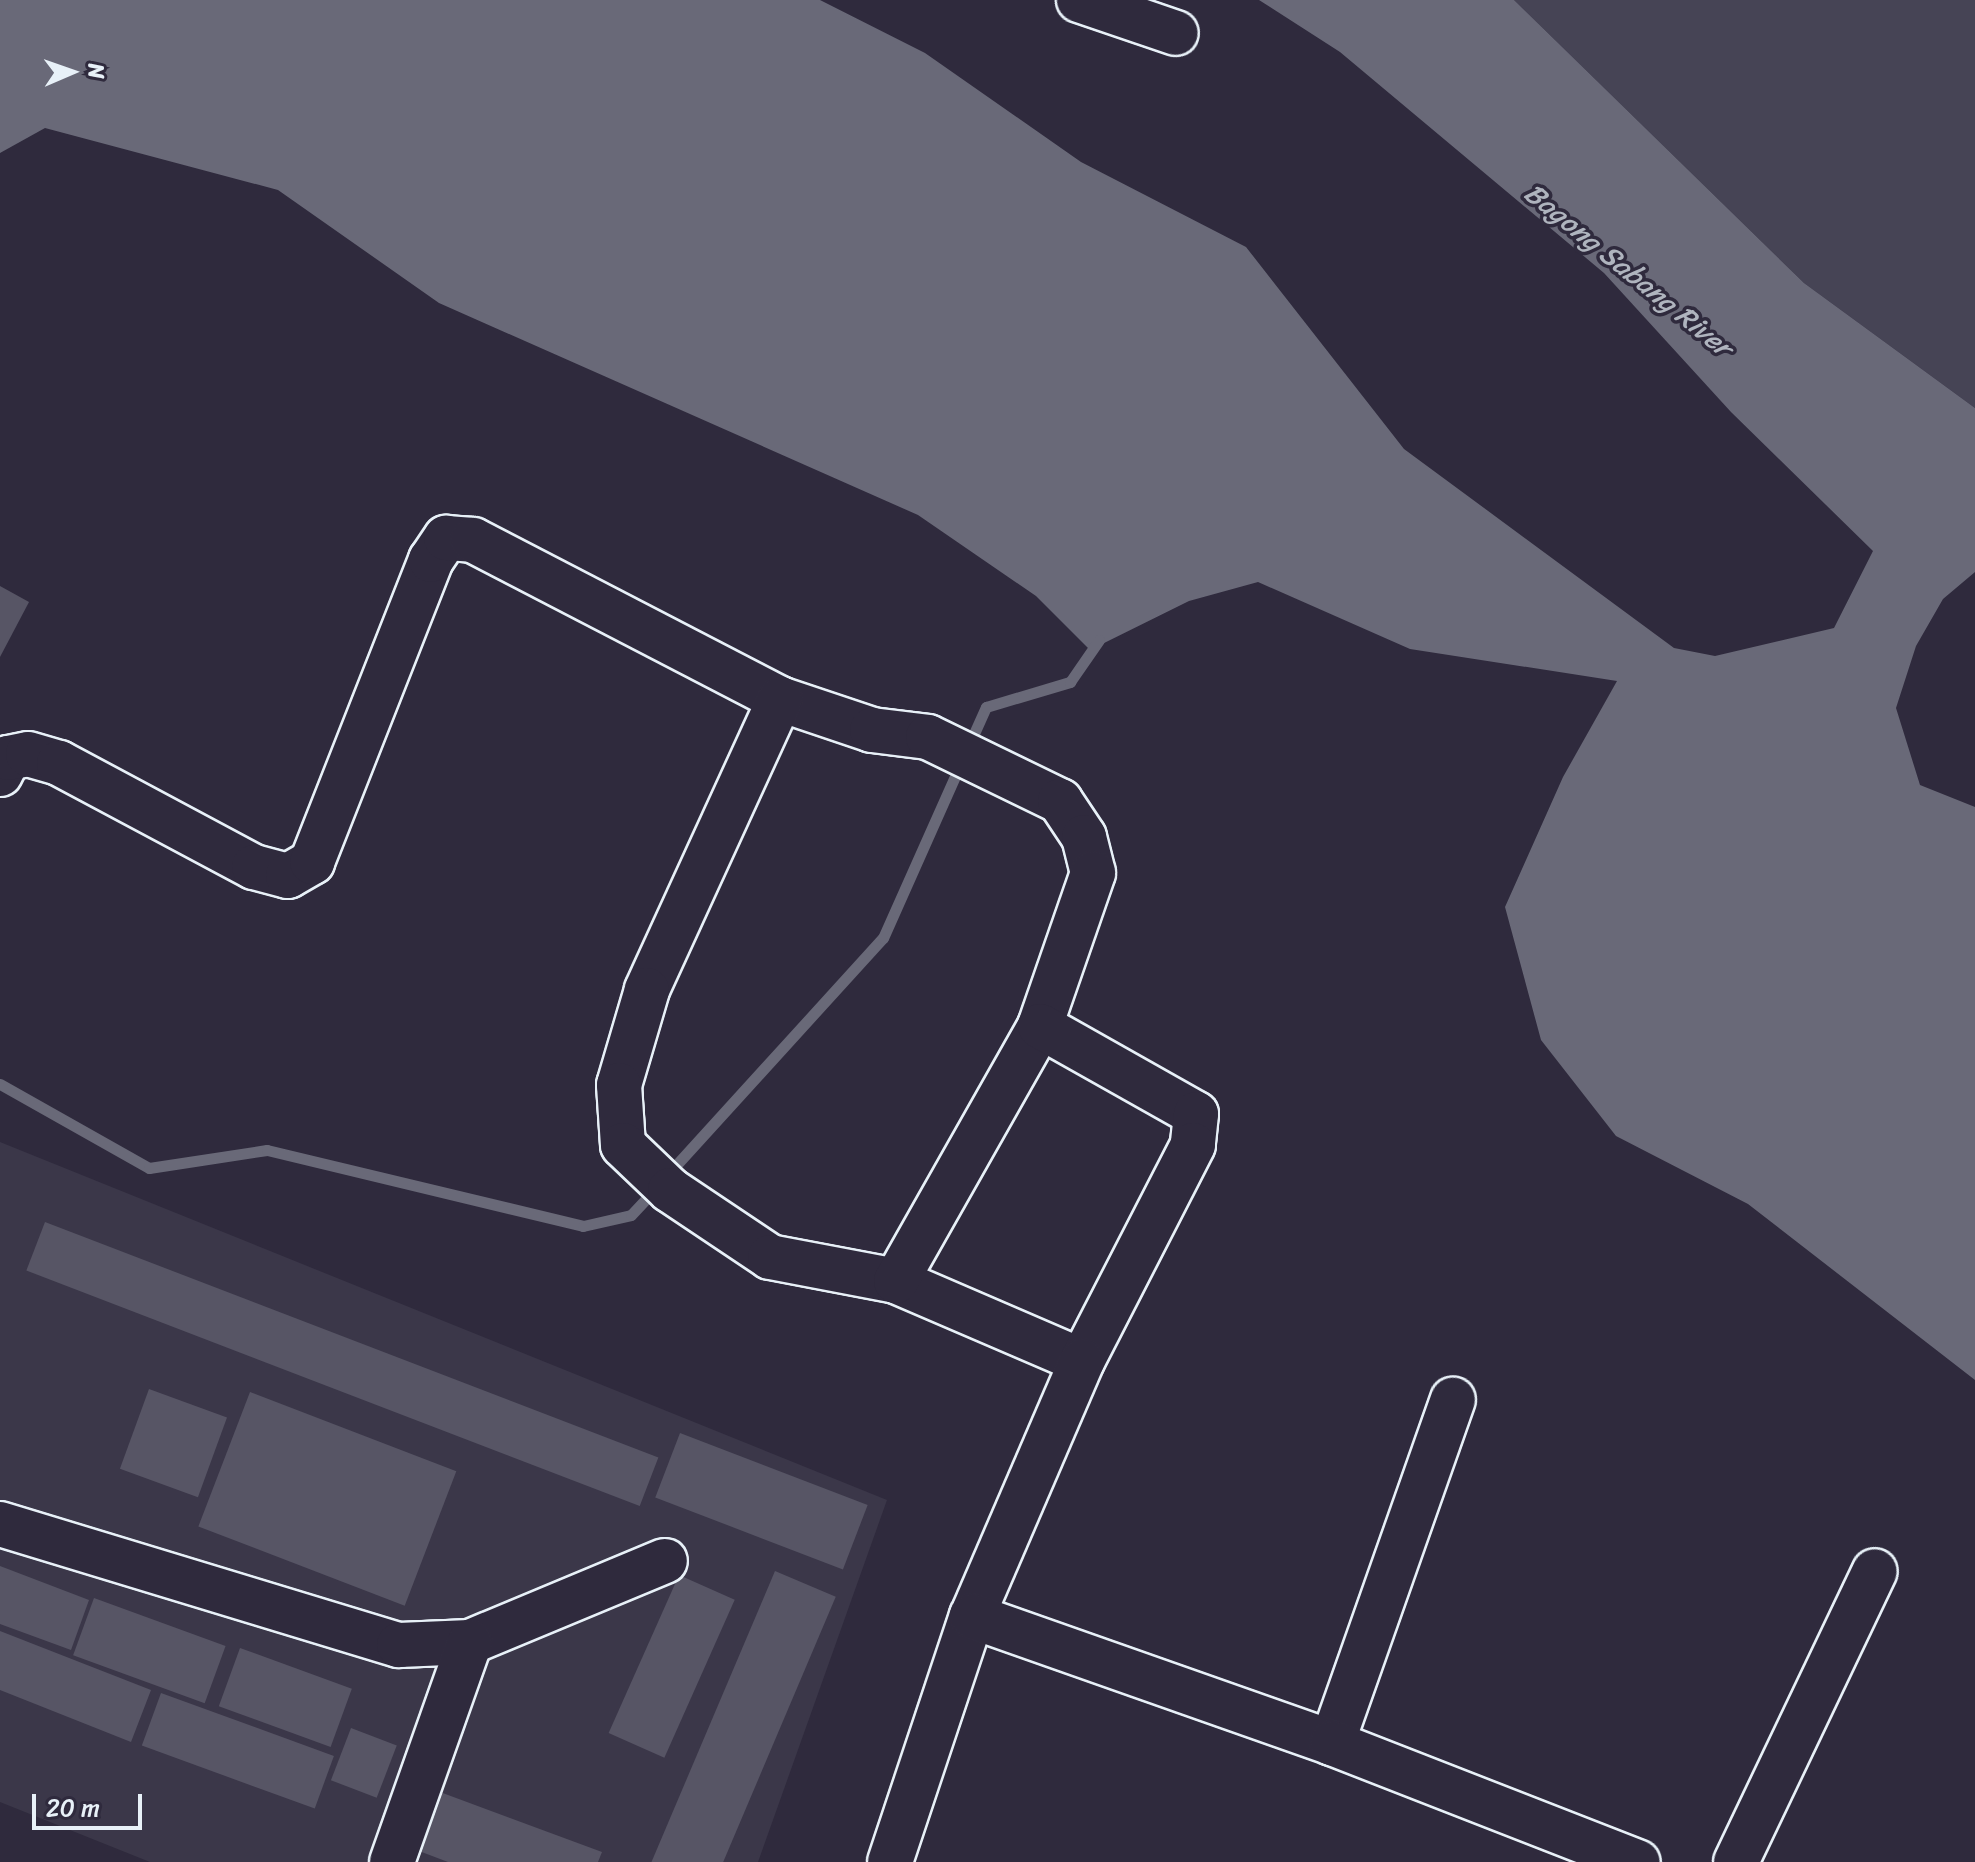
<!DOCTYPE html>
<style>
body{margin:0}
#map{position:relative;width:1975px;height:1862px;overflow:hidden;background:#2f2a3d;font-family:Sriracha,sans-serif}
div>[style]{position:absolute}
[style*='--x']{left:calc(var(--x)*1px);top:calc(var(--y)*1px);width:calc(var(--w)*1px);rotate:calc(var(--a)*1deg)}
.built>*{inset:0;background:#3b3749}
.green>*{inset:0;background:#464455}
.water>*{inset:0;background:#696978}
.stream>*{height:11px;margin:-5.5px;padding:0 5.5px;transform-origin:5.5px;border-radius:5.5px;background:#696978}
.building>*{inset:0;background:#575565;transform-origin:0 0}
.roads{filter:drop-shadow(2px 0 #e8f1f8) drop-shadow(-2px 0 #e8f1f8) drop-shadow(0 2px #e8f1f8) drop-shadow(0 -2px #e8f1f8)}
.minor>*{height:44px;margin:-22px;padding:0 22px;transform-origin:22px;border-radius:22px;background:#2f2a3d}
span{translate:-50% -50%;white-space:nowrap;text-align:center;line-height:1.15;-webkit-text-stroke:7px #2f2a3d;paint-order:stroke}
.water-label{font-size:28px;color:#afb4be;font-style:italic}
.north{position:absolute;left:32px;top:32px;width:80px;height:80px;-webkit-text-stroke:6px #2f2a3d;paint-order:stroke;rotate:88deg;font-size:22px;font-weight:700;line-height:32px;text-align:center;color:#e8f1f8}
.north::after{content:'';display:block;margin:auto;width:28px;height:36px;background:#e8f1f8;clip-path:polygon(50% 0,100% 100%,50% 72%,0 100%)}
.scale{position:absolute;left:32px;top:1794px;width:110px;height:36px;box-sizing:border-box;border:4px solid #e8f1f8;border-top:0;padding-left:10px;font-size:24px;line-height:28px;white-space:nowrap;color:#e8f1f8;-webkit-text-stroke:6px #2f2a3d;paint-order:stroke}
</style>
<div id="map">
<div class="built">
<div style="clip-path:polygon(0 1142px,887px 1500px,758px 1862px,150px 1862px,0 1802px)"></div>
</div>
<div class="green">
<div style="clip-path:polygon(1514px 0,1975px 0,1975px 408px,1804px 283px)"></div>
</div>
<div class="water">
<div style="clip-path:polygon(0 0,820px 0,925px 53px,1081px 162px,1246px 247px,1404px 449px,1674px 648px,1715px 656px,1834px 628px,1873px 551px,1731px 412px,1604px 273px,1340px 52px,1259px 0,1514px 0,1804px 283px,1975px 408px,1975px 572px,1943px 599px,1916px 646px,1896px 708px,1920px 785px,1975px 807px,1975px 1380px,1748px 1204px,1616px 1136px,1541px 1040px,1505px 907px,1563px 777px,1617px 681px,1410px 649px,1258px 582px,1189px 601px,1090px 650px,1036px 596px,918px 515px,439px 303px,278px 190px,45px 128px,0 153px)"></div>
</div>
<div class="stream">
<div style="--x:968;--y:747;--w:44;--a:-65.8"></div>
<div style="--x:986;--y:707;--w:88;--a:-16.6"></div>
<div style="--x:1070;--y:682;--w:51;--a:-55.4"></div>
<div style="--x:0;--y:1084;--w:171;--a:29.4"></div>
<div style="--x:149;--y:1168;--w:119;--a:-8.7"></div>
<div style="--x:267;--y:1150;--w:325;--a:13.5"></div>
<div style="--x:583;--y:1226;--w:49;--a:-12.9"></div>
<div style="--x:631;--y:1215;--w:38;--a:-47"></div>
<div style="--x:668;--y:1174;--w:319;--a:-47.7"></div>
<div style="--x:883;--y:938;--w:192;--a:-66"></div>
</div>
<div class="building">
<div style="clip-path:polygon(0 586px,29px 602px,0 657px)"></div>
<div style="left:45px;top:1222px;width:657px;height:52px;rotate:21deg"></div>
<div style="left:149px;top:1389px;width:83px;height:85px;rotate:20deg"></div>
<div style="left:250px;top:1392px;width:221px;height:144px;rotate:21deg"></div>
<div style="left:680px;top:1433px;width:201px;height:69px;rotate:21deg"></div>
<div style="clip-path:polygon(0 1566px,89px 1600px,71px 1650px,0 1624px)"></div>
<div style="left:775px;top:1571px;width:66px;height:317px;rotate:23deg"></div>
<div style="left:679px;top:1575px;width:61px;height:173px;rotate:24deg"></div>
<div style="left:94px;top:1598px;width:140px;height:61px;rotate:20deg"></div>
<div style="clip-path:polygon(0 1631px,151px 1690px,131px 1742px,0 1690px)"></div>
<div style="left:240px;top:1648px;width:119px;height:62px;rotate:20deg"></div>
<div style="left:161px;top:1693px;width:184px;height:56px;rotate:20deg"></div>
<div style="left:351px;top:1728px;width:49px;height:56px;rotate:21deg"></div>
<div style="clip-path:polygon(440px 1792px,602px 1852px,598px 1862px,448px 1862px,419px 1851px)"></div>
</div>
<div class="roads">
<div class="minor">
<div style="--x:1079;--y:0;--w:102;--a:18.8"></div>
<div style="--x:780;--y:699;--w:97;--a:18.6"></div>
<div style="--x:872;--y:730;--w:56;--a:7.1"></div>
<div style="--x:928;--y:737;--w:147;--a:25.9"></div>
<div style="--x:1060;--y:801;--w:43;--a:56.3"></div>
<div style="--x:1084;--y:837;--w:37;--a:76"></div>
<div style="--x:1093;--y:873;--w:162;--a:109.1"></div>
<div style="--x:0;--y:774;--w:18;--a:-63"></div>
<div style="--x:8;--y:758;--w:20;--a:-11"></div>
<div style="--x:28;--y:754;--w:32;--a:16"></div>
<div style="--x:59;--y:763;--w:221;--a:28.1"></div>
<div style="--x:254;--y:867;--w:35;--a:15"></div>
<div style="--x:288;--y:876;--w:28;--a:-30"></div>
<div style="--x:312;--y:862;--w:325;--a:-68.5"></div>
<div style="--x:431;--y:560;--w:27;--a:-56"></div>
<div style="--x:446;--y:538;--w:27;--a:4"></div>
<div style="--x:473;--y:540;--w:346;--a:27.4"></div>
<div style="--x:780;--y:699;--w:320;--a:114.6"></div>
<div style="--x:647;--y:990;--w:99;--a:106.4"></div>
<div style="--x:619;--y:1085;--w:60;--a:86.2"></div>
<div style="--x:623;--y:1145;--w:65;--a:43.8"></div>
<div style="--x:670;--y:1190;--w:120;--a:33.8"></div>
<div style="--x:770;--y:1257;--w:128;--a:10.8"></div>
<div style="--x:896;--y:1281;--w:202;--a:23.3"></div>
<div style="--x:896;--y:1281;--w:293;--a:-60.5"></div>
<div style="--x:1040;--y:1026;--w:179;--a:29.4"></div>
<div style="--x:1196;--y:1114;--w:31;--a:96"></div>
<div style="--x:1193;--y:1145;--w:243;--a:117.2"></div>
<div style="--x:1082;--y:1361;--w:278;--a:113.3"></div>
<div style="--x:0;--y:1524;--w:417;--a:16.9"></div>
<div style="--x:399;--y:1645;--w:71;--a:-2.4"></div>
<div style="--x:470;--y:1642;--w:211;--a:-22.6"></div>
<div style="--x:1332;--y:1743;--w:364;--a:-70.6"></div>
<div style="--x:392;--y:1862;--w:233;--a:-70.5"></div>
<div style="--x:890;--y:1862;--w:259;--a:-71.6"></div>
<div style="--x:972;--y:1616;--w:382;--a:19.4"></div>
<div style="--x:1332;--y:1743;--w:328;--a:21.3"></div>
<div style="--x:1736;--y:1862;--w:322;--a:-64.5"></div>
</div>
</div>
<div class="water-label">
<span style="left:1628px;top:270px;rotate:39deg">Bagong Sabang River</span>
</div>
<div class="north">N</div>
<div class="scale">20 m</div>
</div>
